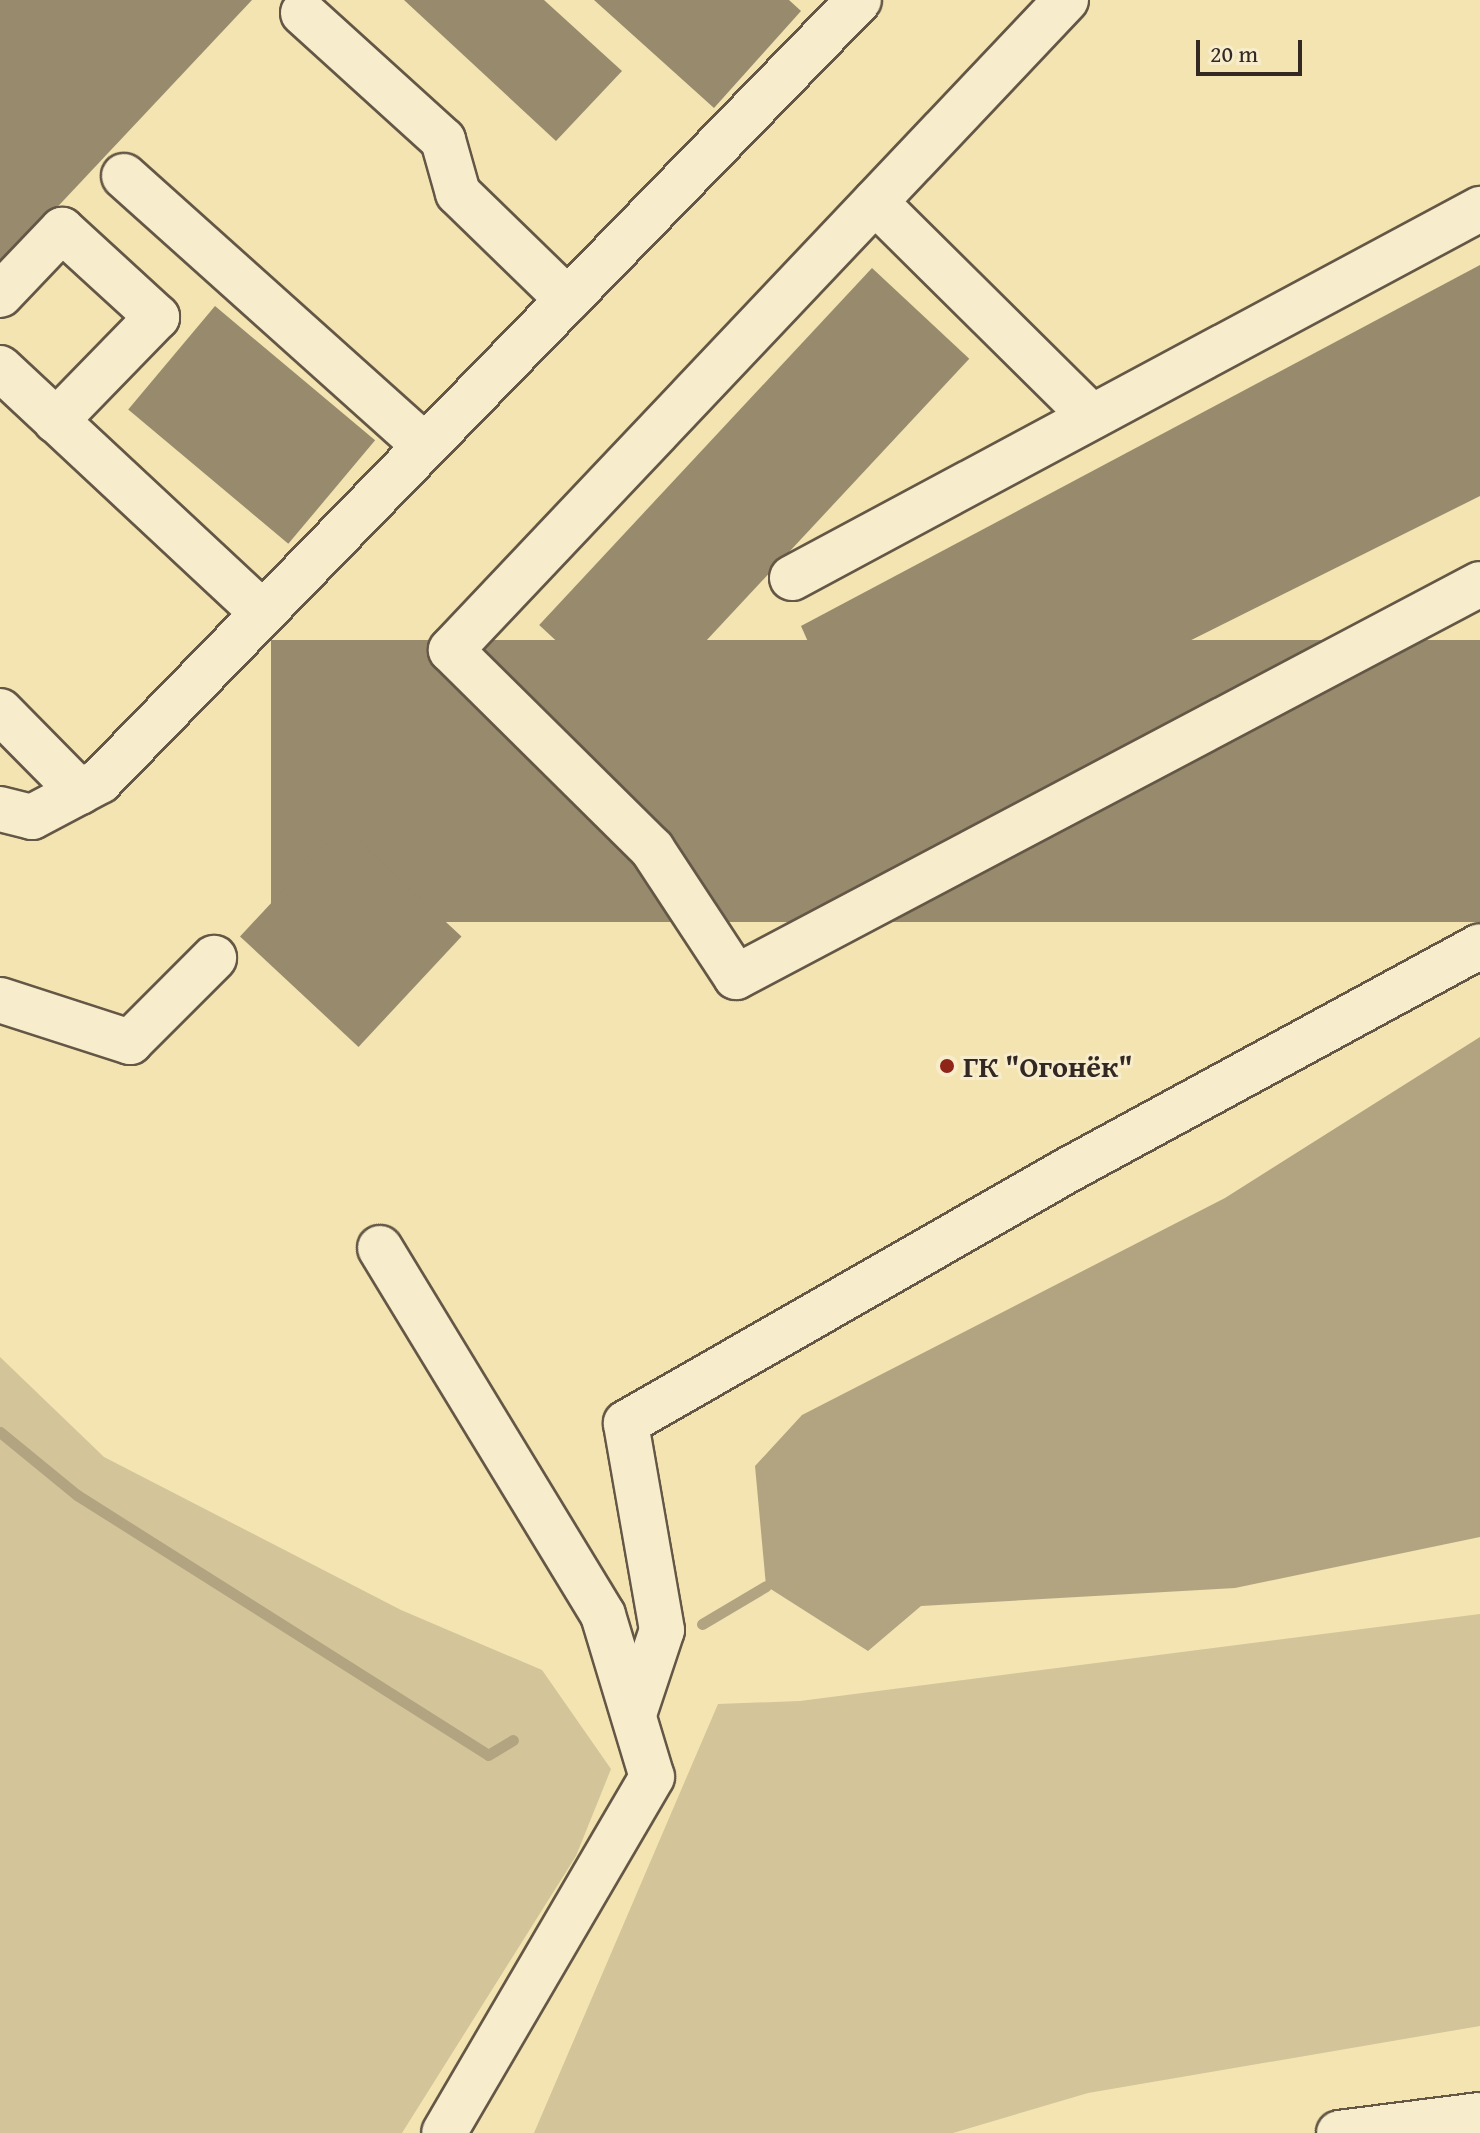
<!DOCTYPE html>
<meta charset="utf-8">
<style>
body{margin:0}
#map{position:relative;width:1480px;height:2133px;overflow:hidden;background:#f3e4b1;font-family:"Gentium Book Plus",serif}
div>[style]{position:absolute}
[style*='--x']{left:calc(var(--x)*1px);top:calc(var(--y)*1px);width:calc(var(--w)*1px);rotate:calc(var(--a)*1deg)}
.green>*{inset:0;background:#d3c499}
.water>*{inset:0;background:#b2a481}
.stream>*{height:11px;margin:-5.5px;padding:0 5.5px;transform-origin:5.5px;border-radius:5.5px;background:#b2a481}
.building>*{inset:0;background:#978a6d;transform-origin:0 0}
.roads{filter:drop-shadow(2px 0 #645746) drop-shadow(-2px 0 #645746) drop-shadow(0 2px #645746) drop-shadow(0 -2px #645746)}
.minor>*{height:44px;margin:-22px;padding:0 22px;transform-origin:22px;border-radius:22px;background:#f7edcc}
.dots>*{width:22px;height:22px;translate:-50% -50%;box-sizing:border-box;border:4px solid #f7edcc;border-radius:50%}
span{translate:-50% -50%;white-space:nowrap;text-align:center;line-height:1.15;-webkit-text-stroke:6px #f7edcc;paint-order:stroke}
.poi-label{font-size:30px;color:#342823;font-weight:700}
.left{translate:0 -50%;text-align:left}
.scale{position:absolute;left:1196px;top:40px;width:106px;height:36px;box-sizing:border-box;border:4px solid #342823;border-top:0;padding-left:10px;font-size:24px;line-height:28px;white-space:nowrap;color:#342823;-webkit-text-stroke:6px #f7edcc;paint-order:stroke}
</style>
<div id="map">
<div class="green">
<div style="clip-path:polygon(0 1357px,104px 1457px,401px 1610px,542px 1670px,611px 1769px,576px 1856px,402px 2133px,0 2133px)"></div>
<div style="clip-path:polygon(1480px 1614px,1480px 2026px,1088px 2093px,953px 2133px,534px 2133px,718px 1704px,800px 1701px)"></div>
</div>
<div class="water">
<div style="clip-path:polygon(1480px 1037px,1480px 1537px,1235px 1588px,921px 1606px,868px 1651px,766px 1586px,755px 1466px,802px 1415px,1225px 1198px)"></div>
</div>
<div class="stream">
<div style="--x:0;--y:1432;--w:99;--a:39.3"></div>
<div style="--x:77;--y:1495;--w:486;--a:32.3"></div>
<div style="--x:488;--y:1755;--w:29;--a:-31"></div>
<div style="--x:702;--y:1624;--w:74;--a:-30.7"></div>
</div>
<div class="building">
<div style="clip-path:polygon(0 0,252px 0,0 268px)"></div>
<div style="clip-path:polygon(404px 0,544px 0,622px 71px,556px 141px)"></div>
<div style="clip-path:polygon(594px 0,789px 0,801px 11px,714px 108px)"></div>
<div style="clip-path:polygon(1480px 265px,1480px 496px,877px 797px,801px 626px)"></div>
<div style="left:872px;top:268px;width:133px;height:488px;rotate:43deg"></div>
<div style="left:215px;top:306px;width:209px;height:135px;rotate:40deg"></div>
<div style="left:1480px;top:640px;width:282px;height:1209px;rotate:90deg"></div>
<div style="left:343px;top:826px;width:162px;height:151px;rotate:43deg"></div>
</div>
<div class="roads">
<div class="minor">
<div style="--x:1066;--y:0;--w:895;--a:133.42"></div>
<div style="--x:451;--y:650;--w:283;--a:44.7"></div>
<div style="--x:652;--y:849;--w:153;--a:56.7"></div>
<div style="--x:736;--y:977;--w:841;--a:-27.84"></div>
<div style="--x:303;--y:13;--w:189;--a:42.2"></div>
<div style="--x:443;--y:140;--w:55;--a:74.2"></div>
<div style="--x:458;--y:193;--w:153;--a:44.2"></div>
<div style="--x:124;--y:176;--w:404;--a:41.9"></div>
<div style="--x:875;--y:202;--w:305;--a:44.7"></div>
<div style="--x:0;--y:295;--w:90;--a:-46.4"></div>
<div style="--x:62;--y:230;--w:129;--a:42.5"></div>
<div style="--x:157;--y:317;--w:145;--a:134.2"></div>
<div style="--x:0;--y:368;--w:359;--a:43"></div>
<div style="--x:792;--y:578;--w:781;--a:-28.21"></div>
<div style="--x:0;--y:711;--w:114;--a:45.4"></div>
<div style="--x:0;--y:809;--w:33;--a:14"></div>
<div style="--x:32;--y:817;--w:77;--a:-27.9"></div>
<div style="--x:100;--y:781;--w:1089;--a:-45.82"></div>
<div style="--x:0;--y:1000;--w:137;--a:17.9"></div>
<div style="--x:130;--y:1042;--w:119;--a:-45"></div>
<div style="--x:380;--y:1248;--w:429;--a:58.7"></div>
<div style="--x:603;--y:1615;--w:169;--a:73.2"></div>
<div style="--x:652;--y:1777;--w:412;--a:120.3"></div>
<div style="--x:635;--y:1711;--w:85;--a:-71.6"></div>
<div style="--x:662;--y:1630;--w:210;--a:-99.9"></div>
<div style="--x:626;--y:1423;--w:507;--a:-29.8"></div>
<div style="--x:1066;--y:1171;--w:471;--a:-28.5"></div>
<div style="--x:1339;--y:2133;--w:142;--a:-7.3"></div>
</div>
</div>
<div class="dots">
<div style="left:947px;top:1066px;background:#8f2418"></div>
</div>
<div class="poi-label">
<span class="left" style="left:963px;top:1066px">ГК "Огонёк"</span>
</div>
<div class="scale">20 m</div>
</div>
